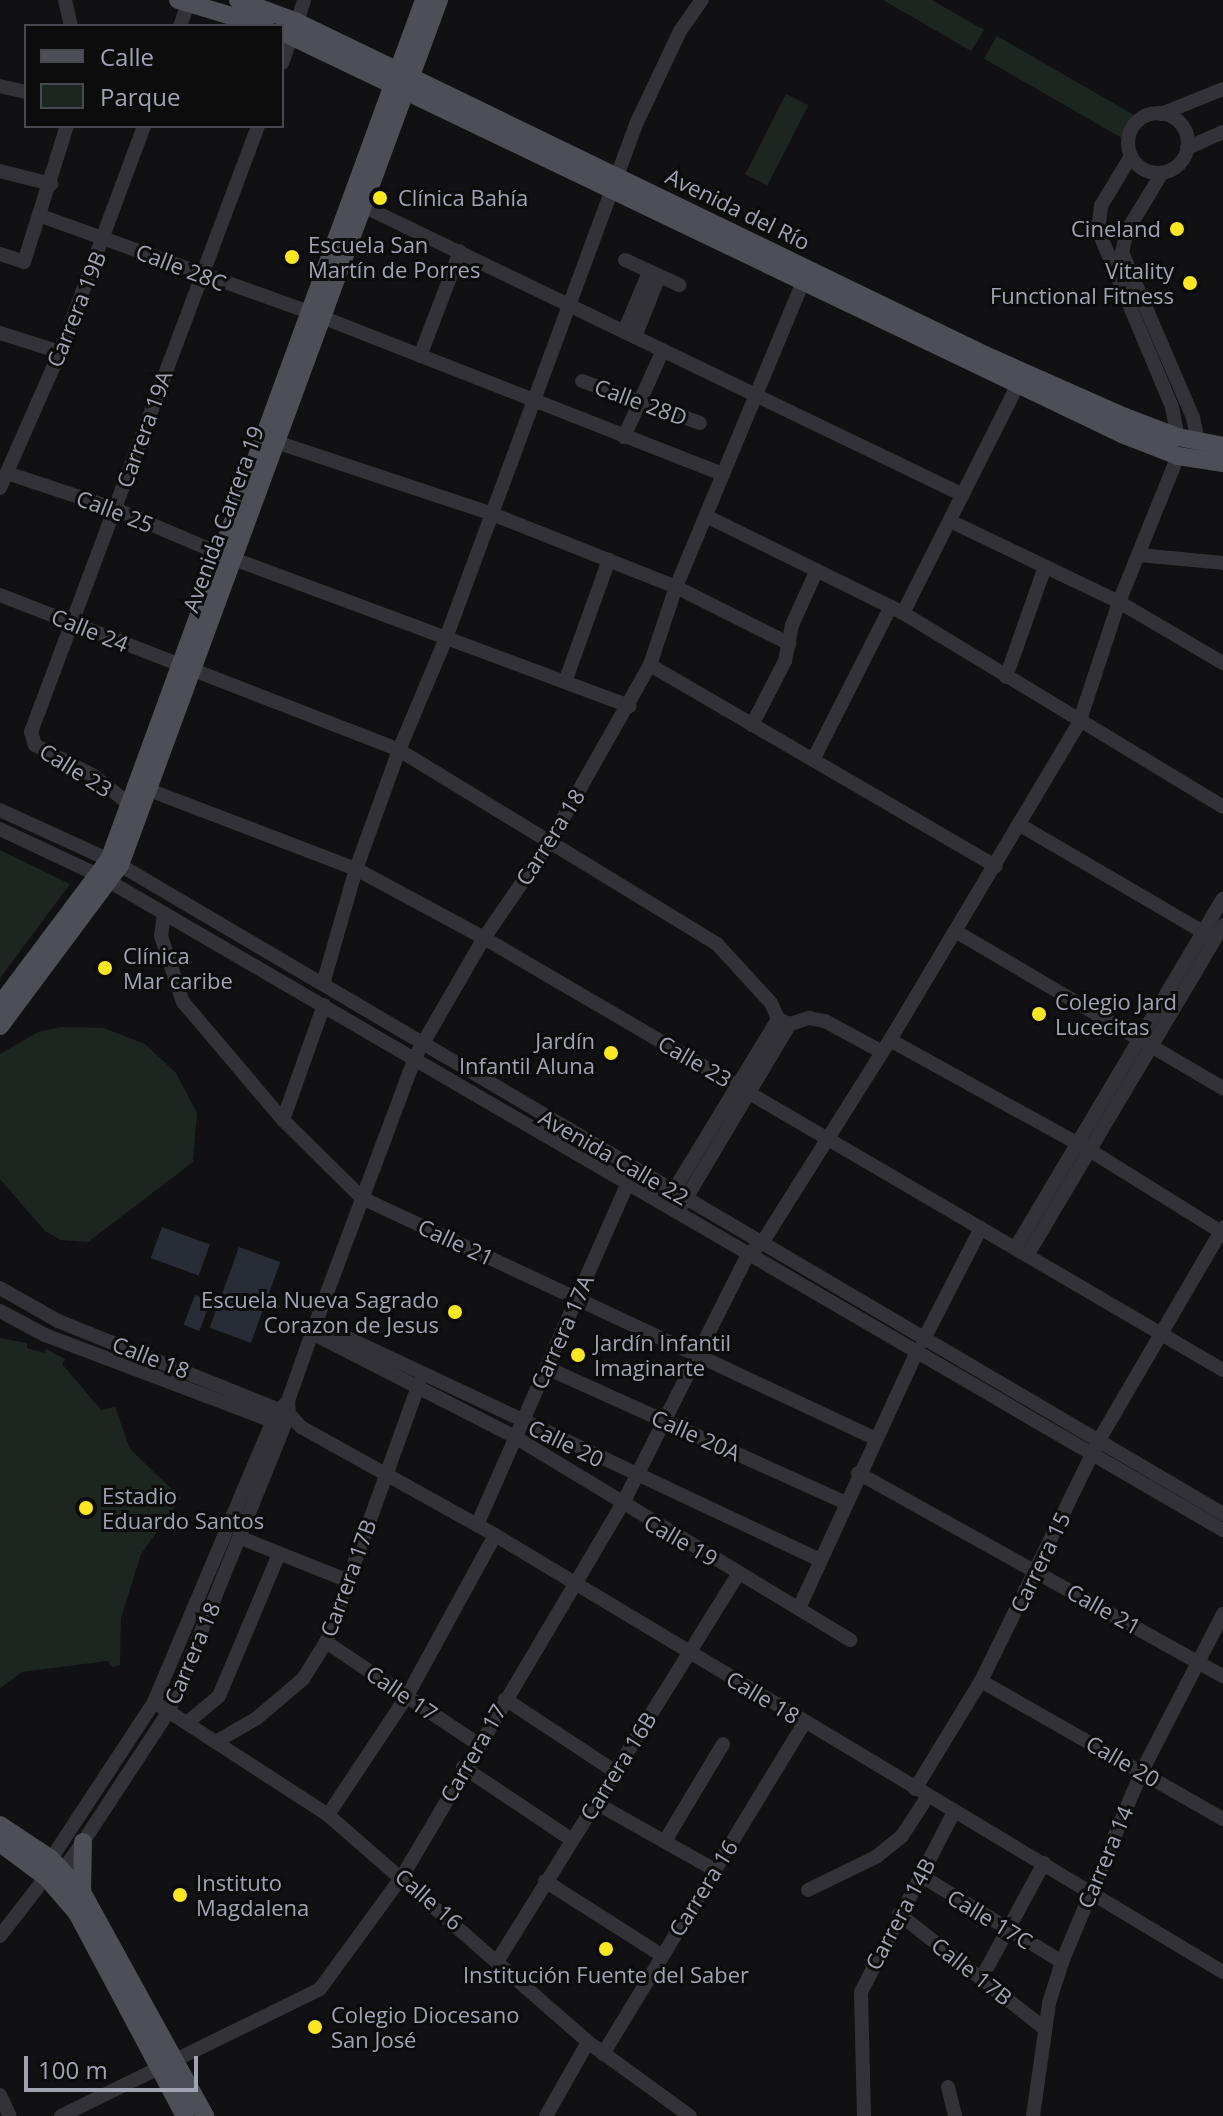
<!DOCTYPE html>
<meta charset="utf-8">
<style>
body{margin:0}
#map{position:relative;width:1223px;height:2116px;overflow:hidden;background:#111113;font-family:"Open Sans",sans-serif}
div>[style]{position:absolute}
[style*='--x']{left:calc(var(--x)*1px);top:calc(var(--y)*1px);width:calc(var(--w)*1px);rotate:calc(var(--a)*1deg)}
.green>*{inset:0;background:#1d2520;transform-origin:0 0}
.water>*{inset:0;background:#272c37;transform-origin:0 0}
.minor>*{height:14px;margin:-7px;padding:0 7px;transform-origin:7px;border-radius:7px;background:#323238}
.minor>.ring{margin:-7px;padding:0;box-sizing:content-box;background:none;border:14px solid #323238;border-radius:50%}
.major>*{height:18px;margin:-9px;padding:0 9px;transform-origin:9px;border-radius:9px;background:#4e4e57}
.dots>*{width:22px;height:22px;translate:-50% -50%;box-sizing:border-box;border:4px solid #0c0c0d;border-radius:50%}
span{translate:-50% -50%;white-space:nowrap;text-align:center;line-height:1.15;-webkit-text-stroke:6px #0c0c0d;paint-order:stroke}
.poi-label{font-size:22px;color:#a1a3b4}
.left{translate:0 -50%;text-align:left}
.right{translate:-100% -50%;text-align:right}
.street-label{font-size:22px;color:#a1a3b4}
.legend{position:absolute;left:24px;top:24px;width:260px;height:104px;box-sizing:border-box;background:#0c0c0d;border:2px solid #484850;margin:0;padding:10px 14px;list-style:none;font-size:24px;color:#a1a3b4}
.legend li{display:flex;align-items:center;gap:16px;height:40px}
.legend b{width:40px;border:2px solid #484850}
.scale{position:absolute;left:24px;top:2056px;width:174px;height:36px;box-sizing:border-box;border:4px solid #a1a3b4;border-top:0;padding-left:10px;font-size:24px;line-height:28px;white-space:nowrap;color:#a1a3b4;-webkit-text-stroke:6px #0c0c0d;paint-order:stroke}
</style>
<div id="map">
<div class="green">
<div style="clip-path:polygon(883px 0,932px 0,984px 30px,971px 51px)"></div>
<div style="left:997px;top:36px;width:158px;height:26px;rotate:30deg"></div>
<div style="left:786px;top:94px;width:25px;height:90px;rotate:27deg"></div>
<div style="clip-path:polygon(0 850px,70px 884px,0 978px)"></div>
<div style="clip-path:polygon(61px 1027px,104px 1028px,145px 1044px,176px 1073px,197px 1113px,193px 1162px,88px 1242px,61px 1240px,45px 1231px,0 1179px,0 1054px,38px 1032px)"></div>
<div style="clip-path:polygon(0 1338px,27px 1343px,27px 1348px,44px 1353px,46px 1349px,65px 1359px,62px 1364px,101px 1410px,115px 1407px,130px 1449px,181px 1498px,141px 1554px,121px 1618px,120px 1665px,113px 1667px,107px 1661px,22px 1672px,0 1688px)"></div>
</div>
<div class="water">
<div style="left:162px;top:1227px;width:51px;height:33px;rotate:20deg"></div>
<div style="left:239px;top:1247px;width:44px;height:86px;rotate:20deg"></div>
<div style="left:195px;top:1295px;width:17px;height:32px;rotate:21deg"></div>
</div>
<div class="minor">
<div style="--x:65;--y:0;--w:27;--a:77"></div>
<div style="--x:297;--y:22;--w:23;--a:-72"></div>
<div style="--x:180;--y:26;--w:27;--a:-70"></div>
<div style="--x:282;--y:63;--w:29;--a:-70"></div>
<div style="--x:0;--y:86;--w:27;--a:13"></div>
<div class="ring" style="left:1128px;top:113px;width:46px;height:46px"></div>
<div style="--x:1161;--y:114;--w:67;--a:-22"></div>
<div style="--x:1187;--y:148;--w:39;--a:-24"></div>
<div style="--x:1131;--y:156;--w:58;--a:121"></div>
<div style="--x:1101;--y:206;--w:24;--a:97"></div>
<div style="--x:1098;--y:230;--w:192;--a:67.3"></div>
<div style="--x:1172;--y:407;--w:31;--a:79"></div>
<div style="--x:0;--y:171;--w:53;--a:14.3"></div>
<div style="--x:1162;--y:173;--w:68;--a:121.1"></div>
<div style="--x:1127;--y:231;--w:22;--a:103"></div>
<div style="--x:1122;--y:252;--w:181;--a:66.8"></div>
<div style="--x:1193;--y:418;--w:26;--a:77"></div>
<div style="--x:361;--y:205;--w:668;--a:25.72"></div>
<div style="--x:41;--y:216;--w:285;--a:19.7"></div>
<div style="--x:309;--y:312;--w:445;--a:21.4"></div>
<div style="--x:0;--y:254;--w:25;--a:18"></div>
<div style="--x:24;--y:262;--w:143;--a:-72.5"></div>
<div style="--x:625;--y:260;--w:60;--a:24.8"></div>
<div style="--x:624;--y:332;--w:65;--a:-67.4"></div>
<div style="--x:0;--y:333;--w:63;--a:17.6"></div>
<div style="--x:635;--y:337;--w:66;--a:-68.5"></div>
<div style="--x:420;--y:356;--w:112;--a:-69.1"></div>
<div style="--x:582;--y:381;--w:125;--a:19.6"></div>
<div style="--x:624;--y:437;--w:95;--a:-65.9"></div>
<div style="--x:276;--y:442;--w:228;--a:18.4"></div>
<div style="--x:492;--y:514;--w:198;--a:21.6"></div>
<div style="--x:676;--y:587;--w:127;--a:26.6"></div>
<div style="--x:7;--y:473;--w:114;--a:18.4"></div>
<div style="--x:115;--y:509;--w:115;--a:23"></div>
<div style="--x:0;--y:488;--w:149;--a:-66.2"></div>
<div style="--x:60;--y:352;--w:241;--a:-69.6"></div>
<div style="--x:706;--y:516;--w:220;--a:26.2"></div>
<div style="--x:903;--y:613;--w:374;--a:31.2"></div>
<div style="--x:950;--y:521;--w:187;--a:25.6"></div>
<div style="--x:1119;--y:602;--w:121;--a:30.4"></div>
<div style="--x:1139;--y:555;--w:84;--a:5.4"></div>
<div style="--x:234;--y:559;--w:422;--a:20.4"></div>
<div style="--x:0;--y:595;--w:428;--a:21.2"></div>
<div style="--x:399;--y:750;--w:373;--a:31.4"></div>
<div style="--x:717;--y:944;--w:80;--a:47.5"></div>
<div style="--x:771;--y:1003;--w:17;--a:66"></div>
<div style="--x:778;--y:1019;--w:13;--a:23"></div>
<div style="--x:790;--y:1024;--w:20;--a:-18"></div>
<div style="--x:809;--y:1018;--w:16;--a:11"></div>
<div style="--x:825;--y:1021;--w:65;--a:28.5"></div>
<div style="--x:903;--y:613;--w:265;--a:-63.3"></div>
<div style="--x:650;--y:665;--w:400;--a:30.2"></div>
<div style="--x:1006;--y:677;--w:117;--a:-70.5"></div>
<div style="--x:565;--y:682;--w:130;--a:-70.2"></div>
<div style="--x:752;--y:725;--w:72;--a:-62.7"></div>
<div style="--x:785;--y:661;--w:37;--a:-79"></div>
<div style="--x:792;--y:625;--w:60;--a:-65.6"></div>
<div style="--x:814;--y:758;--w:170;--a:-63.1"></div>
<div style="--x:149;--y:790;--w:222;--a:20.9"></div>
<div style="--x:356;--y:869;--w:145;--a:28.3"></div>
<div style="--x:484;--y:938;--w:856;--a:30.31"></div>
<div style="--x:129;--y:804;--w:45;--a:-141.3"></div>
<div style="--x:94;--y:776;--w:67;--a:-152.3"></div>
<div style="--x:35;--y:745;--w:14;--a:-107"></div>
<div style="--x:31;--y:732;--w:647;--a:-69.46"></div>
<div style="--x:0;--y:810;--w:132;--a:24.6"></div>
<div style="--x:120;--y:865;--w:1280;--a:30.47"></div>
<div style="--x:1020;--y:825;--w:220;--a:30.3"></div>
<div style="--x:0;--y:829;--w:110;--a:25.2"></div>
<div style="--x:100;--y:876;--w:1300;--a:30.22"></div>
<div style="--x:164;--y:913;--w:23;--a:97"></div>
<div style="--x:161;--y:936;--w:70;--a:71.6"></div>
<div style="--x:183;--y:1002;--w:155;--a:49.7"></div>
<div style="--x:283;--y:1120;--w:111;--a:44.6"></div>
<div style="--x:362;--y:1198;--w:565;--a:25.11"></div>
<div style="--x:955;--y:931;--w:311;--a:30.4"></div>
<div style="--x:323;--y:984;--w:120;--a:-74"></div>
<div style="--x:356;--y:869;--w:127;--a:-70.1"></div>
<div style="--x:399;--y:750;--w:121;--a:-67.2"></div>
<div style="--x:446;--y:638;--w:550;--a:-69.69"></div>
<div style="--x:637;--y:122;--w:101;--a:-64.7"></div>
<div style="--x:680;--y:31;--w:38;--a:-55"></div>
<div style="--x:890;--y:1040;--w:230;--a:28.9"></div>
<div style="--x:1091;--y:1151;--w:153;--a:31.9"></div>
<div style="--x:283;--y:1120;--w:122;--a:-70.4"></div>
<div style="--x:668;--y:1200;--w:212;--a:-58.7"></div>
<div style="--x:682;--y:1205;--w:211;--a:-59.2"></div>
<div style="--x:1016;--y:1247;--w:405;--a:-59.3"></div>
<div style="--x:1028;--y:1254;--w:382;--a:-59.3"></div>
<div style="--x:0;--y:1288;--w:67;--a:29.6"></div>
<div style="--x:58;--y:1321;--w:249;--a:21.9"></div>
<div style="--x:289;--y:1414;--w:18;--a:47"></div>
<div style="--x:301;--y:1427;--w:222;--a:29.1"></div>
<div style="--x:495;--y:1535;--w:849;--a:30.98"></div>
<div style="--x:0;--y:1311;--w:51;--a:28.1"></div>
<div style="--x:45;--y:1335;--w:252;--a:20.7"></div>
<div style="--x:316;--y:1323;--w:555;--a:25.18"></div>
<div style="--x:312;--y:1333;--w:228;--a:27.1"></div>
<div style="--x:515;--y:1437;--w:392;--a:31.2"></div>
<div style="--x:923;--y:1341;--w:127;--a:-62.8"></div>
<div style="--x:547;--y:1368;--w:326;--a:24.3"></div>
<div style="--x:858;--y:1473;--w:418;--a:29.1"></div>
<div style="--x:477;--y:1525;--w:374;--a:-66.2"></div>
<div style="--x:241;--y:1538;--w:116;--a:21.7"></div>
<div style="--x:799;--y:1608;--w:280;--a:-65.3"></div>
<div style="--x:326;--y:1642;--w:183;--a:33.9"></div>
<div style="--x:981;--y:1681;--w:279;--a:29.7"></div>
<div style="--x:505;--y:1699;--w:131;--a:33.4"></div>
<div style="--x:154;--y:1702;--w:207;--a:33"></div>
<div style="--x:328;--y:1815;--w:345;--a:41.1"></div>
<div style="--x:588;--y:2042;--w:126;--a:36"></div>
<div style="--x:188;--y:1722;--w:40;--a:-40"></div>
<div style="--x:219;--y:1696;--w:154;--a:-67.1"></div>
<div style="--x:219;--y:1740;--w:44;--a:-30.1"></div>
<div style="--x:257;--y:1718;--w:60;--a:-40.3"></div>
<div style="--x:303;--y:1679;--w:44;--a:-58.1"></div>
<div style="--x:326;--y:1642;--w:275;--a:-70.2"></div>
<div style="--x:463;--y:1767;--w:131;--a:33.8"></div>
<div style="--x:915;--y:1789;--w:127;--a:-58.6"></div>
<div style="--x:981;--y:1681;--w:268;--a:-63.9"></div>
<div style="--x:1099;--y:1440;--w:246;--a:-59.7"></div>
<div style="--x:596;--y:1803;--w:137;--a:29.4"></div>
<div style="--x:328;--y:1815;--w:143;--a:-56.4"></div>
<div style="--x:407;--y:1696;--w:183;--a:-61.3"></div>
<div style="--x:665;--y:1841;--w:113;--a:-59.1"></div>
<div style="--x:54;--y:1874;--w:11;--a:-27"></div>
<div style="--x:64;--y:1869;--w:33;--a:-55"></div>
<div style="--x:83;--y:1842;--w:157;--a:-56.7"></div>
<div style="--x:169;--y:1711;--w:320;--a:-68"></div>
<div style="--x:289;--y:1414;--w:13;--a:-94"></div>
<div style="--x:288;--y:1401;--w:72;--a:-70.6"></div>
<div style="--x:312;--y:1333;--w:295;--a:-69.5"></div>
<div style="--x:415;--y:1057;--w:138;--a:-59.9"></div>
<div style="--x:484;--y:938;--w:113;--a:-55.5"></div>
<div style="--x:548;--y:845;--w:207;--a:-60.5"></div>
<div style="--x:650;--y:665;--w:82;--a:-71.6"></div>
<div style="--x:676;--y:587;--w:339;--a:-67.4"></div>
<div style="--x:920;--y:1875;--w:167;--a:31.5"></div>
<div style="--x:545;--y:1881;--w:138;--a:32.5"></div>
<div style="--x:808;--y:1890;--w:76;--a:-25.9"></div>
<div style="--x:876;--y:1857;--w:33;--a:-39"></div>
<div style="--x:902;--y:1836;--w:48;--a:-57"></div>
<div style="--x:899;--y:1914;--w:184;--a:38.2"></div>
<div style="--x:0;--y:1936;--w:75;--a:-52.1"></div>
<div style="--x:46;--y:1877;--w:19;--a:-74"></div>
<div style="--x:51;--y:1859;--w:188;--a:-56.7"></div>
<div style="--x:154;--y:1702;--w:306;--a:-67.1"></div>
<div style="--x:273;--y:1420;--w:20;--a:-53"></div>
<div style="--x:498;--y:1960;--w:456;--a:-58.1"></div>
<div style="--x:981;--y:1979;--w:132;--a:-61.5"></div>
<div style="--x:603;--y:2054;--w:389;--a:-58.7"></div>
<div style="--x:948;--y:2087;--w:30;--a:76"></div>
<div style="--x:0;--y:2095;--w:23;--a:65"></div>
<div style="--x:61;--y:2116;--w:288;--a:-26.1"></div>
<div style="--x:320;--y:1989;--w:141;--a:-53.9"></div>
<div style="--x:403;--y:1875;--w:430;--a:-59.4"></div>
<div style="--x:622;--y:1505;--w:281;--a:-63.3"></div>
<div style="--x:748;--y:1254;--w:18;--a:-38"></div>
<div style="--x:762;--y:1243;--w:240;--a:-57.8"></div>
<div style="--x:890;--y:1040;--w:369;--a:-59.2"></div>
<div style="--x:1079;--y:723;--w:127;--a:-71.7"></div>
<div style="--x:1119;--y:602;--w:157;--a:-68"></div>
<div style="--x:546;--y:2116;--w:85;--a:-60.4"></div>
<div style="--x:864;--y:2116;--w:124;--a:-91.4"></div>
<div style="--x:861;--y:1992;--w:203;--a:-62.7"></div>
<div style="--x:1033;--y:2116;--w:114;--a:-81.9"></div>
<div style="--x:1049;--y:2003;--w:43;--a:-72.4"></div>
<div style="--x:1062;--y:1962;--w:207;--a:-67.3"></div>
<div style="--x:1142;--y:1771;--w:177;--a:-62.7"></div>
</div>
<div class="major">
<div style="--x:178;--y:0;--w:91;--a:16.6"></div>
<div style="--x:238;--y:0;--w:63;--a:20.4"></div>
<div style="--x:297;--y:22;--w:764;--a:25.83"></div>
<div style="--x:985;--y:355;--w:153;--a:23.9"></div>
<div style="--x:1125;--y:417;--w:57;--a:20.7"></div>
<div style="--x:1178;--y:437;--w:46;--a:11.3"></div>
<div style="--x:282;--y:32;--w:931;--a:25.57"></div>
<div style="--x:1122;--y:434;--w:60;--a:21.4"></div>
<div style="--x:1178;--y:456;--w:46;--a:8.8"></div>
<div style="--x:0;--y:1005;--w:181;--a:-53.1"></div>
<div style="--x:109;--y:860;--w:916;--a:-69.88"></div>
<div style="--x:0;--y:1026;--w:201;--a:-53.3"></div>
<div style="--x:120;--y:865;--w:922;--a:-69.76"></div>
<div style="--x:0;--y:1825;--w:61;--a:33.7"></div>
<div style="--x:51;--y:1859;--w:45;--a:46.8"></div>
<div style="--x:82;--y:1892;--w:256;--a:61.2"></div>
<div style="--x:0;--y:1843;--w:57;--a:36.5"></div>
<div style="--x:46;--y:1877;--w:48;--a:49.3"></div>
<div style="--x:77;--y:1913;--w:230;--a:62"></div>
<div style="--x:82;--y:1892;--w:50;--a:-88.9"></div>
</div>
<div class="dots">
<div style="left:380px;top:198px;background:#fae722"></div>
<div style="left:1177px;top:229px;background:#fae722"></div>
<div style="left:292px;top:257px;background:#fae722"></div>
<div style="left:1190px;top:283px;background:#fae722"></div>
<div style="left:105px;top:968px;background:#fae722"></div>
<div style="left:1039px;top:1014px;background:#fae722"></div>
<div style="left:611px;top:1053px;background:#fae722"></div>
<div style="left:455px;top:1312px;background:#fae722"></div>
<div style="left:578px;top:1355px;background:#fae722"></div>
<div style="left:86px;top:1508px;background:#fae722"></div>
<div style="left:180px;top:1895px;background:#fae722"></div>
<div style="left:606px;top:1949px;background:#fae722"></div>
<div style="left:315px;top:2027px;background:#fae722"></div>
</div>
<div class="poi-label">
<span class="left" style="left:398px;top:198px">Clínica Bahía</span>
<span class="right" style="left:1161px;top:229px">Cineland</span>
<span class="left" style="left:308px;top:257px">Escuela San<br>Martín de Porres</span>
<span class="right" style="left:1174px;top:283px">Vitality<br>Functional Fitness</span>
<span class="left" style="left:123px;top:968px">Clínica<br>Mar caribe</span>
<span class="left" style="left:1055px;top:1014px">Colegio Jard<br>Lucecitas</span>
<span class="right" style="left:595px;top:1053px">Jardín<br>Infantil Aluna</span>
<span class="right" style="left:439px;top:1312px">Escuela Nueva Sagrado<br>Corazon de Jesus</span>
<span class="left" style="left:594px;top:1355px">Jardín Infantil<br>Imaginarte</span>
<span class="left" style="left:102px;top:1508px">Estadio<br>Eduardo Santos</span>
<span class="left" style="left:196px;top:1895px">Instituto<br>Magdalena</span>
<span style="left:606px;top:1975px">Institución Fuente del Saber</span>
<span class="left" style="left:331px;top:2027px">Colegio Diocesano<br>San José</span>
</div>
<div class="street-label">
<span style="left:738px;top:209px;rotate:26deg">Avenida del Río</span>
<span style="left:181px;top:267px;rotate:21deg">Calle 28C</span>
<span style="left:76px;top:309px;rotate:-68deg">Carrera 19B</span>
<span style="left:641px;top:402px;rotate:20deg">Calle 28D</span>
<span style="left:144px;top:429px;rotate:-70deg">Carrera 19A</span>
<span style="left:115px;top:511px;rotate:21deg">Calle 25</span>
<span style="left:223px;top:519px;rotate:-70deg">Avenida Carrera 19</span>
<span style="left:90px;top:630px;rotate:22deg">Calle 24</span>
<span style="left:76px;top:770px;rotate:32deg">Calle 23</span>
<span style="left:550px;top:837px;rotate:-58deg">Carrera 18</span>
<span style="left:695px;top:1061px;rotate:30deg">Calle 23</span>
<span style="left:614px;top:1157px;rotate:30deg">Avenida Calle 22</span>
<span style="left:456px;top:1242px;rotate:25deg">Calle 21</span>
<span style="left:562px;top:1332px;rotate:-66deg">Carrera 17A</span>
<span style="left:151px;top:1357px;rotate:21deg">Calle 18</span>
<span style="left:696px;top:1435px;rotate:24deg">Calle 20A</span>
<span style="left:566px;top:1443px;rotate:26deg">Calle 20</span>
<span style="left:681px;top:1540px;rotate:30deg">Calle 19</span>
<span style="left:1040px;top:1562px;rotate:-64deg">Carrera 15</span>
<span style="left:348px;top:1578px;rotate:-70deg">Carrera 17B</span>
<span style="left:1104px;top:1609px;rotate:29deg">Calle 21</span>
<span style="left:192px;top:1653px;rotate:-67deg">Carrera 18</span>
<span style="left:402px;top:1693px;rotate:34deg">Calle 17</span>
<span style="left:763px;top:1697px;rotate:31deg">Calle 18</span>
<span style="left:473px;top:1753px;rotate:-60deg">Carrera 17</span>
<span style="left:1123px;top:1761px;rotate:30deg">Calle 20</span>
<span style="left:618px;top:1766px;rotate:-58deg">Carrera 16B</span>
<span style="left:1105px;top:1857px;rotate:-67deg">Carrera 14</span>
<span style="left:703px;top:1888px;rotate:-58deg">Carrera 16</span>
<span style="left:429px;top:1899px;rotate:41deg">Calle 16</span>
<span style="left:900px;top:1914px;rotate:-62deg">Carrera 14B</span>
<span style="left:990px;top:1919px;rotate:31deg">Calle 17C</span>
<span style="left:972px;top:1971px;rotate:38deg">Calle 17B</span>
</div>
<ul class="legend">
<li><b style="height:10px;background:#4e4e57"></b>Calle</li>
<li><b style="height:22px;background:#1d2520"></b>Parque</li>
</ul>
<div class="scale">100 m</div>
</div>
